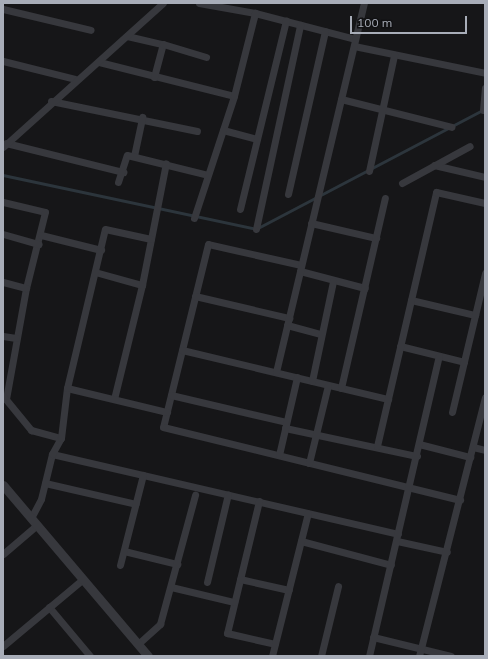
<!DOCTYPE html>
<style>
body{margin:0}
#map{position:relative;width:488px;height:659px;overflow:hidden;background:#161618;font-family:Mulish,sans-serif}
div>[style]{position:absolute}
[style*='--x']{left:calc(var(--x)*1px);top:calc(var(--y)*1px);width:calc(var(--w)*1px);rotate:calc(var(--a)*1deg)}
.stream>*{height:2.5px;margin:-1.25px;padding:0 1.25px;transform-origin:1.25px;border-radius:1.25px;background:#2c353c}
.minor>*{height:7px;margin:-3.5px;padding:0 3.5px;transform-origin:3.5px;border-radius:3.5px;background:#37383d}
.tertiary>*{height:9px;margin:-4.5px;padding:0 4.5px;transform-origin:4.5px;border-radius:4.5px;background:#37383d}
span{translate:-50% -50%;white-space:nowrap;text-align:center;line-height:1.15;-webkit-text-stroke:3px #111113;paint-order:stroke}
.frame{position:absolute;inset:0;border:4px solid #a8adb8;pointer-events:none}
.scale{position:absolute;left:350px;top:16px;width:117px;height:18px;box-sizing:border-box;border:2px solid #a8adb8;border-top:0;padding-left:5px;font-size:12px;line-height:14px;white-space:nowrap;color:#a8adb8;-webkit-text-stroke:3px #111113;paint-order:stroke}
</style>
<div id="map">
<div class="stream">
<div style="--x:3;--y:175;--w:259;--a:12"></div>
<div style="--x:256;--y:229;--w:256;--a:-27.7"></div>
</div>
<div class="minor">
<div style="--x:199;--y:3;--w:57;--a:10.1"></div>
<div style="--x:255;--y:13;--w:103;--a:14.6"></div>
<div style="--x:3;--y:9;--w:90;--a:13.4"></div>
<div style="--x:127;--y:36;--w:37;--a:13"></div>
<div style="--x:354;--y:46;--w:134;--a:11.6"></div>
<div style="--x:3;--y:61;--w:74;--a:14"></div>
<div style="--x:99;--y:62;--w:139;--a:14.1"></div>
<div style="--x:154;--y:77;--w:34;--a:-75"></div>
<div style="--x:163;--y:44;--w:45;--a:16.8"></div>
<div style="--x:341;--y:99;--w:114;--a:14.2"></div>
<div style="--x:51;--y:101;--w:149;--a:11.6"></div>
<div style="--x:483;--y:110;--w:22;--a:-85"></div>
<div style="--x:223;--y:130;--w:35;--a:15"></div>
<div style="--x:6;--y:143;--w:121;--a:13.9"></div>
<div style="--x:3;--y:147;--w:215;--a:-42"></div>
<div style="--x:134;--y:156;--w:40;--a:-78"></div>
<div style="--x:434;--y:165;--w:52;--a:13.2"></div>
<div style="--x:369;--y:171;--w:119;--a:-77.8"></div>
<div style="--x:118;--y:182;--w:28;--a:-72"></div>
<div style="--x:127;--y:155;--w:83;--a:13.9"></div>
<div style="--x:402;--y:183;--w:77;--a:-28.6"></div>
<div style="--x:288;--y:194;--w:167;--a:-77.2"></div>
<div style="--x:3;--y:202;--w:43;--a:13.4"></div>
<div style="--x:45;--y:212;--w:78;--a:104"></div>
<div style="--x:26;--y:288;--w:113;--a:100.2"></div>
<div style="--x:240;--y:209;--w:194;--a:-76.3"></div>
<div style="--x:194;--y:218;--w:128;--a:-71.8"></div>
<div style="--x:234;--y:96;--w:86;--a:-75.8"></div>
<div style="--x:311;--y:223;--w:67;--a:13"></div>
<div style="--x:256;--y:229;--w:209;--a:-77.8"></div>
<div style="--x:3;--y:234;--w:37;--a:16"></div>
<div style="--x:41;--y:235;--w:62;--a:14"></div>
<div style="--x:301;--y:265;--w:95;--a:-167.3"></div>
<div style="--x:208;--y:244;--w:188;--a:103.8"></div>
<div style="--x:163;--y:427;--w:306;--a:13.8"></div>
<div style="--x:300;--y:271;--w:67;--a:14.7"></div>
<div style="--x:95;--y:272;--w:49;--a:15.5"></div>
<div style="--x:142;--y:285;--w:117;--a:103.8"></div>
<div style="--x:3;--y:282;--w:24;--a:15"></div>
<div style="--x:142;--y:285;--w:124;--a:-78.9"></div>
<div style="--x:195;--y:296;--w:97;--a:13.2"></div>
<div style="--x:411;--y:300;--w:66;--a:13.2"></div>
<div style="--x:287;--y:325;--w:34;--a:15"></div>
<div style="--x:3;--y:336;--w:13;--a:9"></div>
<div style="--x:400;--y:346;--w:66;--a:14"></div>
<div style="--x:182;--y:350;--w:212;--a:13.4"></div>
<div style="--x:276;--y:372;--w:379;--a:-76.6"></div>
<div style="--x:312;--y:381;--w:102;--a:-78.1"></div>
<div style="--x:67;--y:388;--w:103;--a:13.5"></div>
<div style="--x:341;--y:388;--w:195;--a:-77"></div>
<div style="--x:171;--y:395;--w:118;--a:13.2"></div>
<div style="--x:4;--y:397;--w:43;--a:50.7"></div>
<div style="--x:31;--y:430;--w:31;--a:15"></div>
<div style="--x:452;--y:412;--w:143;--a:-76.6"></div>
<div style="--x:285;--y:428;--w:135;--a:12"></div>
<div style="--x:419;--y:444;--w:53;--a:14.3"></div>
<div style="--x:377;--y:446;--w:261;--a:-76.9"></div>
<div style="--x:436;--y:192;--w:50;--a:12.7"></div>
<div style="--x:473;--y:447;--w:12;--a:14"></div>
<div style="--x:52;--y:454;--w:355;--a:13"></div>
<div style="--x:279;--y:455;--w:80;--a:-77"></div>
<div style="--x:309;--y:463;--w:80;--a:-76.3"></div>
<div style="--x:45;--y:483;--w:93;--a:13"></div>
<div style="--x:259;--y:501;--w:136;--a:103.6"></div>
<div style="--x:227;--y:633;--w:49;--a:12.9"></div>
<div style="--x:31;--y:518;--w:21;--a:-62"></div>
<div style="--x:41;--y:499;--w:46;--a:-76.3"></div>
<div style="--x:52;--y:454;--w:18;--a:-61"></div>
<div style="--x:61;--y:438;--w:50;--a:-83.2"></div>
<div style="--x:67;--y:388;--w:163;--a:-76.6"></div>
<div style="--x:105;--y:229;--w:47;--a:12.3"></div>
<div style="--x:301;--y:541;--w:93;--a:14.9"></div>
<div style="--x:397;--y:541;--w:51;--a:12.4"></div>
<div style="--x:124;--y:551;--w:55;--a:13.8"></div>
<div style="--x:3;--y:554;--w:45;--a:-40.5"></div>
<div style="--x:120;--y:565;--w:93;--a:-75.7"></div>
<div style="--x:240;--y:579;--w:50;--a:12.7"></div>
<div style="--x:207;--y:582;--w:90;--a:-76.6"></div>
<div style="--x:171;--y:587;--w:65;--a:13.4"></div>
<div style="--x:49;--y:607;--w:64;--a:50.1"></div>
<div style="--x:373;--y:637;--w:80;--a:13.7"></div>
<div style="--x:138;--y:644;--w:30;--a:-42"></div>
<div style="--x:160;--y:624;--w:134;--a:-74.8"></div>
<div style="--x:3;--y:646;--w:104;--a:-39.9"></div>
<div style="--x:272;--y:656;--w:147;--a:-75.9"></div>
<div style="--x:321;--y:656;--w:72;--a:-76.3"></div>
<div style="--x:369;--y:656;--w:308;--a:-76.9"></div>
<div style="--x:419;--y:656;--w:267;--a:-75.7"></div>
</div>
<div class="tertiary">
<div style="--x:3;--y:485;--w:224;--a:49.7"></div>
</div>
<div class="frame"></div>
<div class="scale">100 m</div>
</div>
